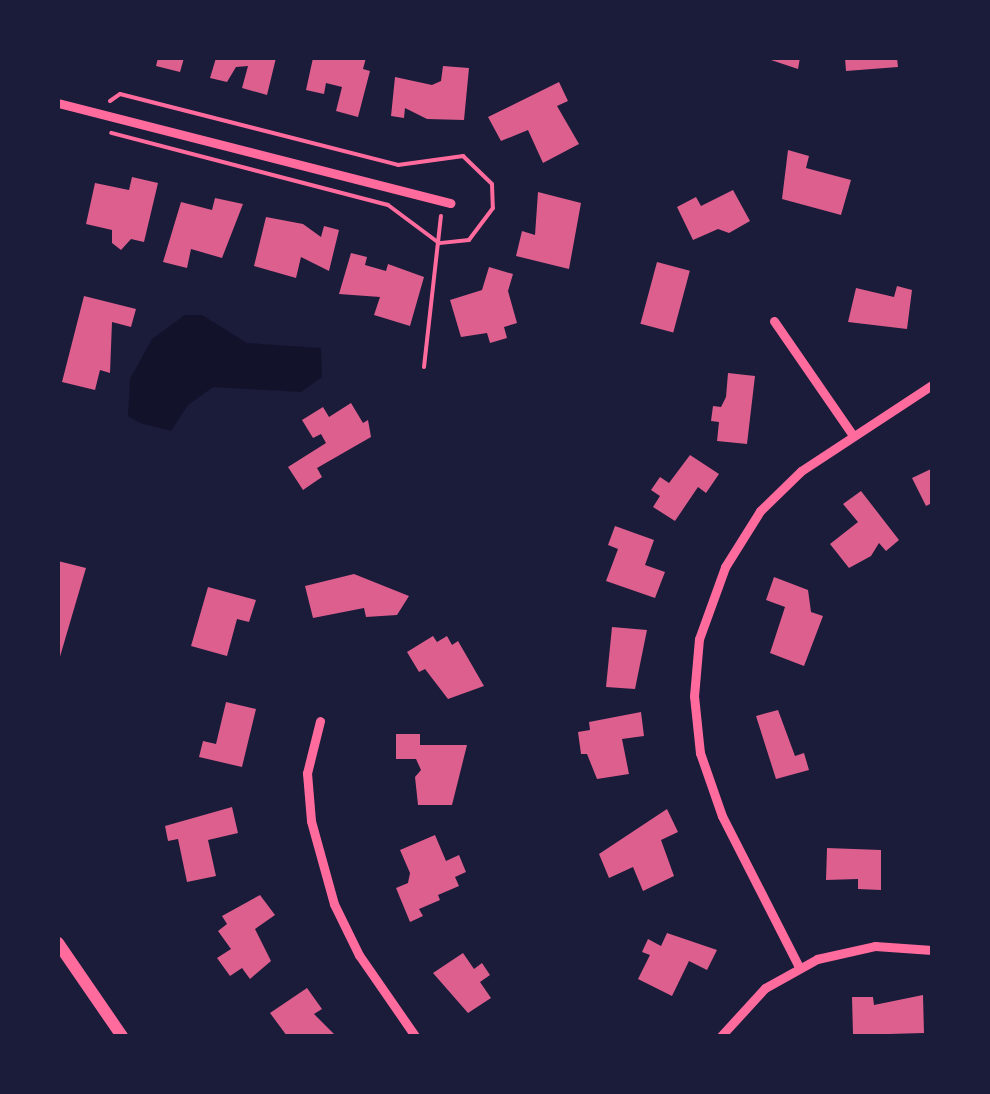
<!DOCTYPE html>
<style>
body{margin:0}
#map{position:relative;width:990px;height:1094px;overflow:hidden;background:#1b1b3a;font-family:"Exo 2",sans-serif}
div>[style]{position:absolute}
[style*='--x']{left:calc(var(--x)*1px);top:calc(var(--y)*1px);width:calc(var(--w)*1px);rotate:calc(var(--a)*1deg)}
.water>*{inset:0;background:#12122b}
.building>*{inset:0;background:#dd5f8e;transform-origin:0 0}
.path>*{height:4px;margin:-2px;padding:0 2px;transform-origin:2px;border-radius:2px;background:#ff6b9d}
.minor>*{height:9px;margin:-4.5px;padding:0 4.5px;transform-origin:4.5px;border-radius:4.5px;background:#ff6b9d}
.secondary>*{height:12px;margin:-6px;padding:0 6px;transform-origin:6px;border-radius:6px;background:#ff6b9d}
span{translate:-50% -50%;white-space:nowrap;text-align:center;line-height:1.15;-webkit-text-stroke:8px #1b1b3a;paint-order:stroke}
.frame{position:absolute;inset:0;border:60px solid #1b1b3a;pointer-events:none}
</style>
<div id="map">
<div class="water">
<div style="clip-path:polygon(185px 315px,202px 315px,247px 343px,321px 348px,322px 377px,301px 392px,213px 387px,188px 405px,171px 431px,140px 423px,128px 416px,130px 379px,152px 339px)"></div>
</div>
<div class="building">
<div style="clip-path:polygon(158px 58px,184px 58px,180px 72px,156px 66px)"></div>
<div style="clip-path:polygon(216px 58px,276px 58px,267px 95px,242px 88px,248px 66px,236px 67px,227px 82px,210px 78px)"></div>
<div style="clip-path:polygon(313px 58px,366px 58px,363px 69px,370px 71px,358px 117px,336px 111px,342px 87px,326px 83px,324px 94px,306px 90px)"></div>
<div style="clip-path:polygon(765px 58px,800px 58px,798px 69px)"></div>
<div style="clip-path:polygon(845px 58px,897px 58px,898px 67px,846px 71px)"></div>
<div style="clip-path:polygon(443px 66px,469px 68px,464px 120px,427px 119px,405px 108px,404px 118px,391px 116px,395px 77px,432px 85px,441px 81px)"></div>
<div style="clip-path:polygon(559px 82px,568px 101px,557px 106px,579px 144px,543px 163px,528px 130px,501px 141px,488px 117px)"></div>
<div style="clip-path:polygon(788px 150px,809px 156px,806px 168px,851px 180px,841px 215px,782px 199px)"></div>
<div style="clip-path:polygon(132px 177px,158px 183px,144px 242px,131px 239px,121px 250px,112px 243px,112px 230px,86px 224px,95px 183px,129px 190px)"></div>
<div style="clip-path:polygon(733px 190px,750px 221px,729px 233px,718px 229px,693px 240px,677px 207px,696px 197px,701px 206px)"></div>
<div style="clip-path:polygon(538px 192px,581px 203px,569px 269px,516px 256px,522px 231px,535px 235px)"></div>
<div style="clip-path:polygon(215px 198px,243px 204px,222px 258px,191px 249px,187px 268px,163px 262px,181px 202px,212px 210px)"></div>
<div style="clip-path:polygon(266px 217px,303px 224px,321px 237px,324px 226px,339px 230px,329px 271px,301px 257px,296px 278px,254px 266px)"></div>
<div style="clip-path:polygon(351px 253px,367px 257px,365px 265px,386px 271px,388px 264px,424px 277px,410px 326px,374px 315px,380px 297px,339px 294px)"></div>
<div style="left:657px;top:262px;width:34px;height:64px;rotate:15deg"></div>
<div style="clip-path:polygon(489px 267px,513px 274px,508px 291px,517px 323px,504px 327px,507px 338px,490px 343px,487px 333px,461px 337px,450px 300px,482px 290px)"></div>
<div style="clip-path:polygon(897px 286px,912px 290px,907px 329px,848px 322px,856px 288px,894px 297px)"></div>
<div style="clip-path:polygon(84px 296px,136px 309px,131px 327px,112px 322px,110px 373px,100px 370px,95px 390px,62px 382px)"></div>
<div style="clip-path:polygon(728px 373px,755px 376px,747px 444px,717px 441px,719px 422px,711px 421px,713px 406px,721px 407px,726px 397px)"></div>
<div style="clip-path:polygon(351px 403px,363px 423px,368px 420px,371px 437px,317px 468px,322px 477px,303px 490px,288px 467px,326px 443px,321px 434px,313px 438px,302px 420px,323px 407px,329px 417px)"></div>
<div style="clip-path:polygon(690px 455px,719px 474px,706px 493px,698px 487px,675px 521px,653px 507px,660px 496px,651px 490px,660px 477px,669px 483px)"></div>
<div style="clip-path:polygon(931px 469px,932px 503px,926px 506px,912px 478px)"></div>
<div style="clip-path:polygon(861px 491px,899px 540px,886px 551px,879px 543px,871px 556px,849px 568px,830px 544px,858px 522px,843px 504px)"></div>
<div style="clip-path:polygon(615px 526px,654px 540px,645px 565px,665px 572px,655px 598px,606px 581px,618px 549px,608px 545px)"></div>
<div style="clip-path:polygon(58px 561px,86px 568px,59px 660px,58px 660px)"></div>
<div style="clip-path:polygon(354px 574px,409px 596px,397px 615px,366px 617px,364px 608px,313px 618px,305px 586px)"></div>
<div style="clip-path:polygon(774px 577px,808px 590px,811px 612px,823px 616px,804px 666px,770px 653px,785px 607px,766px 600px)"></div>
<div style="clip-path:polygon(208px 587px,256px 600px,249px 622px,237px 619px,227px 656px,191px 646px)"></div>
<div style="clip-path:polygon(612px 627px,647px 630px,635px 689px,606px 687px)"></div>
<div style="clip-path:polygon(433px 636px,437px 642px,447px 636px,452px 645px,458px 641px,484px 686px,448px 699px,425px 669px,419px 672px,407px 652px)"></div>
<div style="clip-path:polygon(226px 702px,256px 709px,242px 767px,199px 757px,203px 741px,216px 744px)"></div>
<div style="clip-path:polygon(778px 710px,795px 756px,804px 753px,809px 770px,776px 779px,756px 716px)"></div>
<div style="clip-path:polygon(641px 712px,644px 736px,622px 739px,629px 774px,597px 779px,587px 754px,581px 754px,578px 732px,590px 730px,589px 722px)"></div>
<div style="clip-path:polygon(396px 734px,420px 734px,420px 745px,467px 745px,452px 805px,418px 805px,415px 777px,421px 770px,416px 759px,396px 759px)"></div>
<div style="clip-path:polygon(232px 807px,238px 833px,208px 840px,216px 876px,187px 882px,178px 839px,168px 841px,165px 826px)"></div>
<div style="clip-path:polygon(667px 809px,678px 832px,661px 840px,674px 876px,643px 891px,633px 867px,609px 878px,599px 854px)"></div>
<div style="clip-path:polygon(435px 835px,446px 861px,459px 855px,466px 872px,455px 877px,459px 886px,438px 895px,440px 900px,419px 909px,423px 916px,410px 922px,396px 888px,408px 883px,410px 873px,400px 850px)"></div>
<div style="clip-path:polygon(827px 848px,881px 850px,881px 890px,858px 889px,858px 879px,826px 880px)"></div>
<div style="clip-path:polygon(260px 895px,275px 915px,255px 929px,271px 961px,250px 979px,242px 968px,230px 976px,217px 958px,231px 949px,218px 931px,227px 924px,222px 916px)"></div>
<div style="clip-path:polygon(667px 933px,717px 950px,707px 970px,689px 961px,672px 996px,638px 979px,650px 955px,642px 952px,648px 939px,661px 946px)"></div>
<div style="clip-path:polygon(463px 953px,474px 969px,482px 963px,490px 975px,480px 982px,491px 998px,468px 1013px,433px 973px)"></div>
<div style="clip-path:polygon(307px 988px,322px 1009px,314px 1014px,336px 1036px,287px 1036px,270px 1013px)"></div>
<div style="clip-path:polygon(923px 995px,924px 1033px,853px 1035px,852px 997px,873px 997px,874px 1005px)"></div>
</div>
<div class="path">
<div style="--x:110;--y:101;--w:12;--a:-35"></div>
<div style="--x:120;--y:94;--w:287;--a:14.3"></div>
<div style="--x:398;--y:165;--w:66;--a:-7.9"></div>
<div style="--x:463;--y:156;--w:40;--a:44"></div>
<div style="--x:492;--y:184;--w:24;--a:88"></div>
<div style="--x:493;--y:208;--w:40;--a:127"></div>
<div style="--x:469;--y:240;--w:30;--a:174"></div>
<div style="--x:439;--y:243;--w:64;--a:-143.3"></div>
<div style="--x:388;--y:205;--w:286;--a:-165.4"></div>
<div style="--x:424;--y:367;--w:152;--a:-83.6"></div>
</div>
<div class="minor">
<div style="--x:58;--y:103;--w:405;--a:14.3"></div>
<div style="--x:774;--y:321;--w:137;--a:55.4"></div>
<div style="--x:320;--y:721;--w:54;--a:104"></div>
<div style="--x:307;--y:773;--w:48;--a:85.2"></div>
<div style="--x:311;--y:821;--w:86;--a:74.5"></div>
<div style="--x:334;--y:904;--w:57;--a:63.9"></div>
<div style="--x:359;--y:955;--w:98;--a:55.3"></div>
<div style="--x:799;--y:967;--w:169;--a:-117"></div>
<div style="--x:722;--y:816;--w:67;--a:-109.2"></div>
<div style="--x:700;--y:753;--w:57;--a:-96"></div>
<div style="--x:694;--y:696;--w:57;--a:-85"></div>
<div style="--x:699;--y:639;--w:77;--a:-70.1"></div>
<div style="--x:725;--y:567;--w:66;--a:-58"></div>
<div style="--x:760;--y:511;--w:57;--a:-44.3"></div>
<div style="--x:801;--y:471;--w:157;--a:-33.3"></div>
<div style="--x:721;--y:1036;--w:65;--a:-47.5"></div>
<div style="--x:765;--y:988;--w:60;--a:-29.1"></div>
<div style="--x:817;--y:959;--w:59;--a:-12.6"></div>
<div style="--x:875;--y:946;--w:57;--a:4"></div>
</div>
<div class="secondary">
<div style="--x:58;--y:943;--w:113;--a:55.5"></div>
</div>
<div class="frame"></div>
</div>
